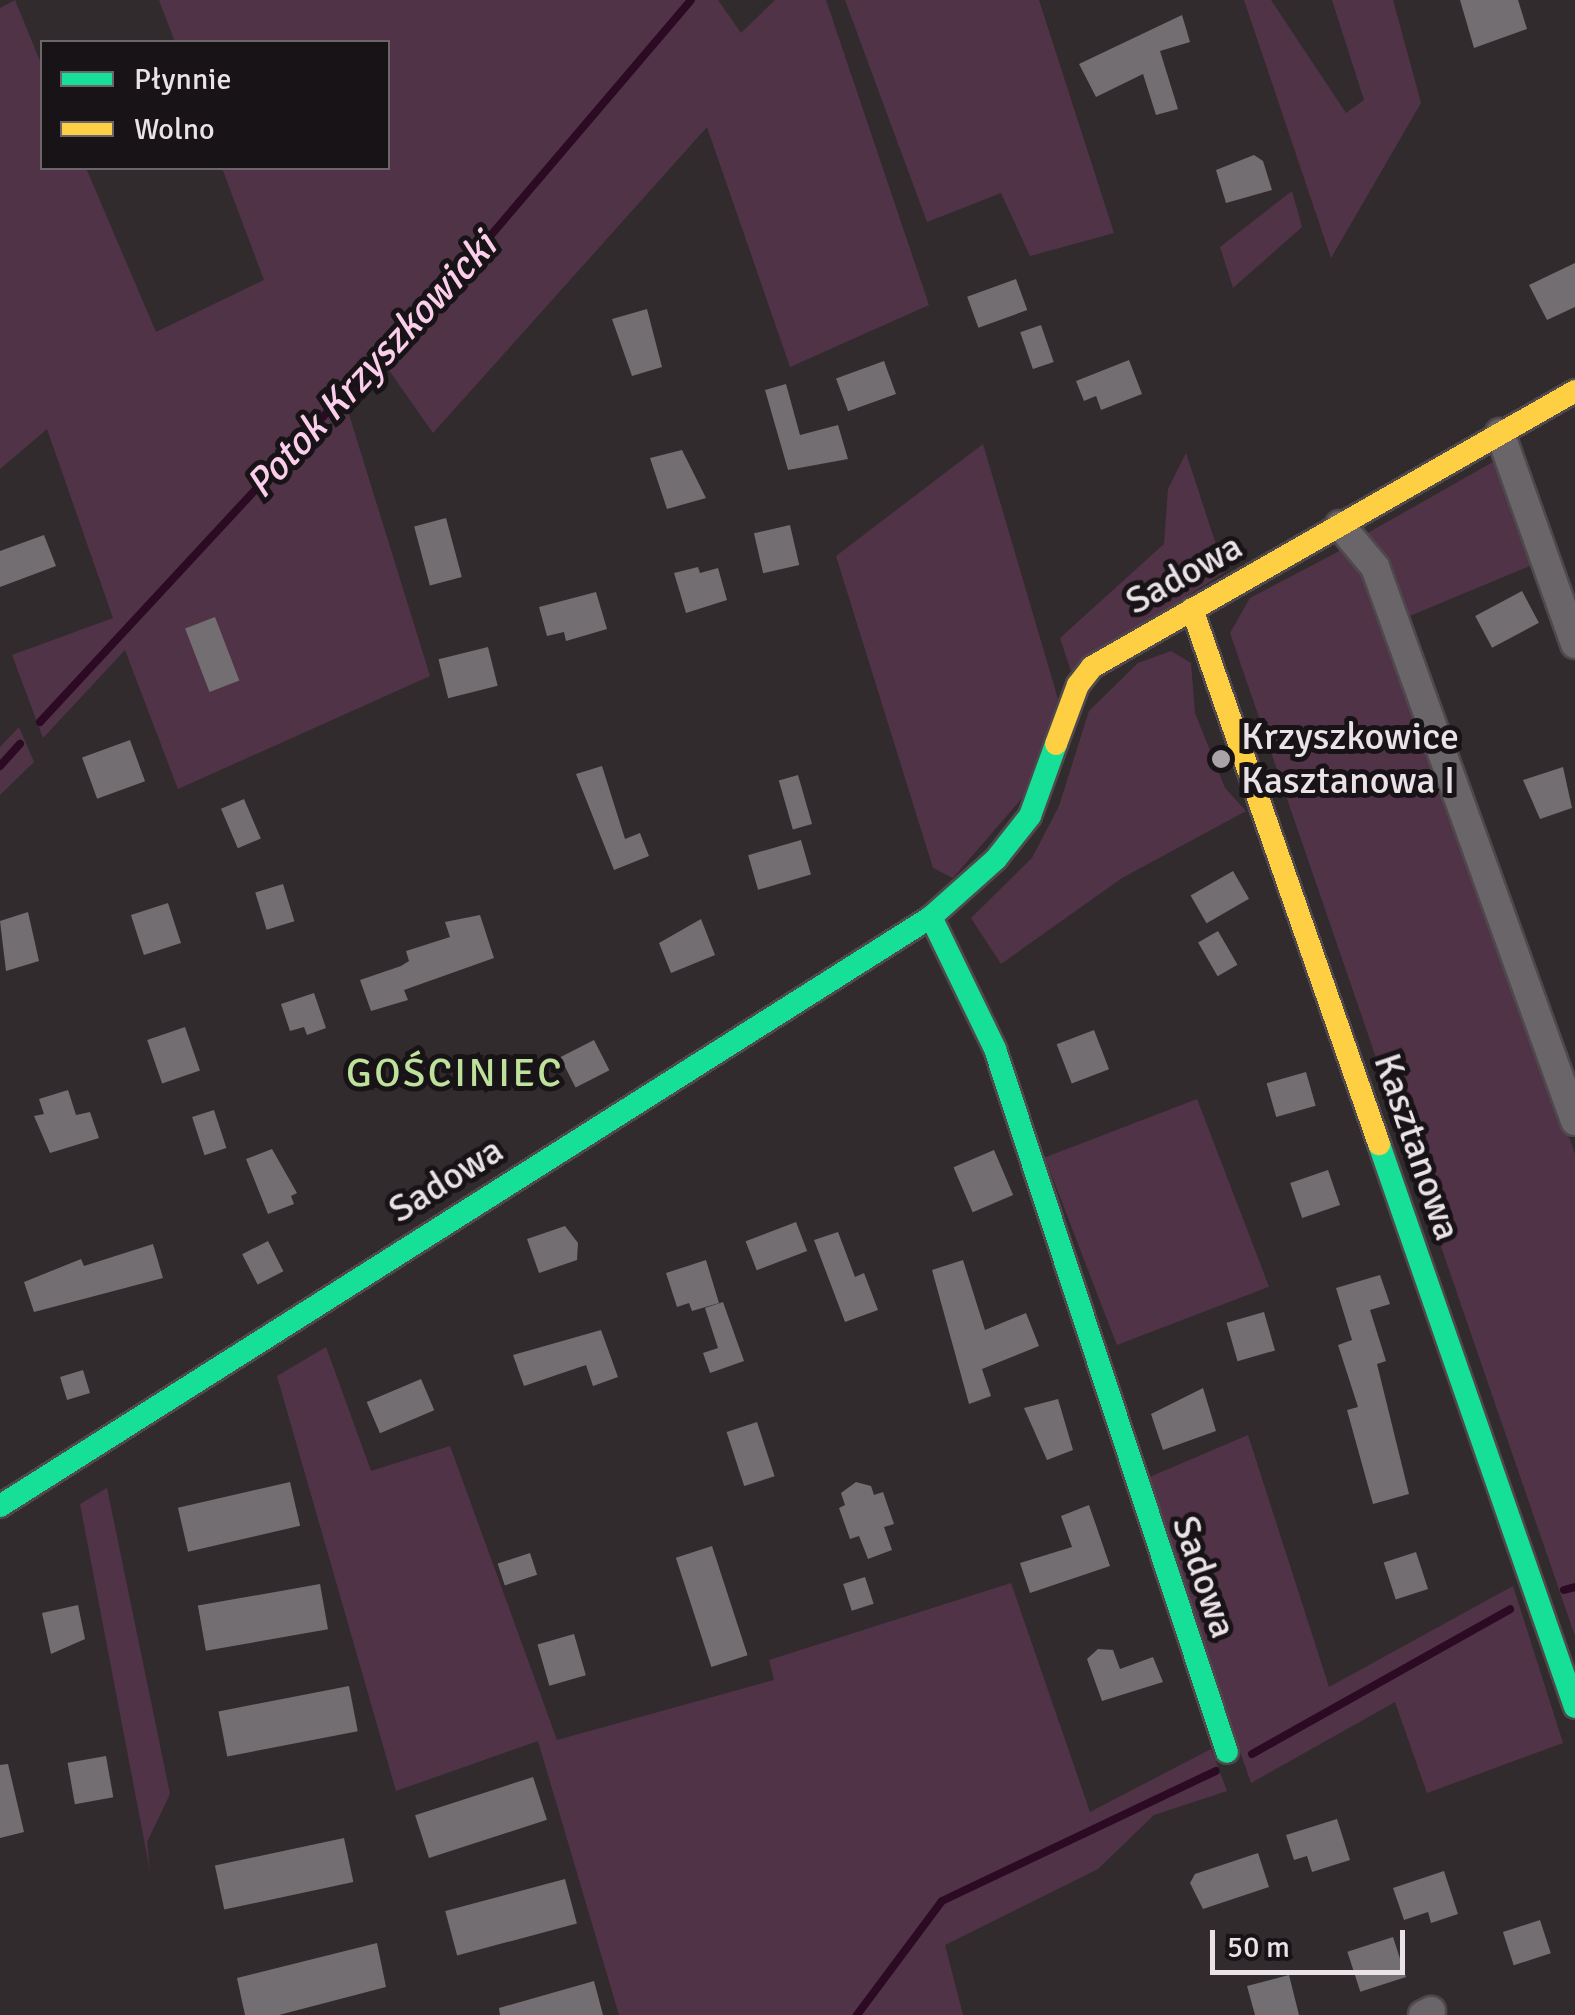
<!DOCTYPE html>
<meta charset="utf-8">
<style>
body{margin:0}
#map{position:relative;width:1575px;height:2015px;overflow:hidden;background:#312b2e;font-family:Signika,sans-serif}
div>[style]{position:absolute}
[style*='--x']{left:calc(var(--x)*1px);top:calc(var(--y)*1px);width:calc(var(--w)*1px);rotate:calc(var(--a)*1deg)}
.green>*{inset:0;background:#513347;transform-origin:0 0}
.stream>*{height:8px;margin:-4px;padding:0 4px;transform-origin:4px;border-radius:4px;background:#2d0a24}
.building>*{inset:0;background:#736e71;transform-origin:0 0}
.roads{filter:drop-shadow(2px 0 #4f494d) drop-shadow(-2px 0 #4f494d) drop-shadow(0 2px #4f494d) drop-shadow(0 -2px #4f494d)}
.street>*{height:28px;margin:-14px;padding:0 14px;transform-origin:14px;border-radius:14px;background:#6a6568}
.fast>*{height:22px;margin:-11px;padding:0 11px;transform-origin:11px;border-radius:11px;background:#16e098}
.slow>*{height:22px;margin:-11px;padding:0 11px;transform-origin:11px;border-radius:11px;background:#ffcf43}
.dots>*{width:28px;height:28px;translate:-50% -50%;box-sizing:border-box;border:5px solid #181316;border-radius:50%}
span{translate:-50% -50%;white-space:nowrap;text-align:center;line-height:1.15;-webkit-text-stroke:10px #181316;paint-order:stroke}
.street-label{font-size:38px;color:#eae2e7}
.poi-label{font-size:38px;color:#eae2e7}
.left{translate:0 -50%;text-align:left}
.water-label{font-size:40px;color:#fbcfeb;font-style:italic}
.neighbourhood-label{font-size:40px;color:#bee19b;letter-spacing:2.5px}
.legend{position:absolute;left:40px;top:40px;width:350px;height:130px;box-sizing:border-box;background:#181316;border:2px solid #6c666a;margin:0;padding:12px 18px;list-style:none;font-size:30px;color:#eae2e7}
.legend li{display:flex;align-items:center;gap:20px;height:50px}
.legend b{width:50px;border:2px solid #6c666a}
.scale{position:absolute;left:1210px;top:1930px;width:195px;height:45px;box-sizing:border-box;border:5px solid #eae2e7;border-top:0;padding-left:12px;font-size:30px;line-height:35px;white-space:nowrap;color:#eae2e7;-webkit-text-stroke:8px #181316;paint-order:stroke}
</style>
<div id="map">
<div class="green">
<div style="clip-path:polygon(15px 0,42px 66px,42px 168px,86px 168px,156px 332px,264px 280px,222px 168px,388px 168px,388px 42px,175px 42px,159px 0,718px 0,741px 33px,775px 0,826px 0,929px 305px,790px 367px,707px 127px,433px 433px,386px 366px,347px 408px,430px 676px,178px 789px,125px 650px,43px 738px,12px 655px,113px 618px,47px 429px,0 469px,0 8px)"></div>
<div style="clip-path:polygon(845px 0,1039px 0,1114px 233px,1030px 256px,1001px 193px,927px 222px)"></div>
<div style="clip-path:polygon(1244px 0,1271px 0,1346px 113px,1364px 100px,1332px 0,1393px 0,1421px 103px,1331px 258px)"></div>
<div style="clip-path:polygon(1292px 191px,1302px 227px,1233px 288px,1220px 247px)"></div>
<div style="clip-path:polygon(983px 444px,1058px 699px,1022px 798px,953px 878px,933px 868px,836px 556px)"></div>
<div style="clip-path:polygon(1186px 453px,1225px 572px,1071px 671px,1060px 638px,1164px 544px,1168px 489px)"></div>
<div style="clip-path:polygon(1500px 458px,1537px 563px,1400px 620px,1366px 534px)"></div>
<div style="clip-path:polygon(1345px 548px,1368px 573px,1575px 1154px,1575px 1636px,1230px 633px,1250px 598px)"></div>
<div style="clip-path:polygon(1171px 651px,1191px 663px,1195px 713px,1225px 788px,1246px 811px,1122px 878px,1001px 964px,971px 918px,1032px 858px,1059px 806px,1089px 711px,1138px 663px)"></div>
<div style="clip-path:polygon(19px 727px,34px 762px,0 795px,0 747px)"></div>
<div style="left:1197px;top:1099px;width:201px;height:163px;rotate:69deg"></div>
<div style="clip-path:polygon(326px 1347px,371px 1471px,450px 1446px,557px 1740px,774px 1680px,769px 1660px,1011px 1583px,1090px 1812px,1211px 1749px,1227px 1791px,1154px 1815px,1098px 1869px,945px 1945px,963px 2015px,619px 2015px,538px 1741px,396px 1791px,277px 1376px)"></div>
<div style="clip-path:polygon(1248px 1435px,1329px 1687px,1513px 1586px,1563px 1743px,1427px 1793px,1395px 1702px,1251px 1783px,1145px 1479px)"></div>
<div style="clip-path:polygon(107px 1488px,170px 1794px,147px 1842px,150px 1871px,80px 1504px)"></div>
</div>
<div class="stream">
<div style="--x:40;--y:722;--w:656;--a:-47.16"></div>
<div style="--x:486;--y:241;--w:316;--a:-49.6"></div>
<div style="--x:0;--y:766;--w:30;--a:-48"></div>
<div style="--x:1564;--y:1590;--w:11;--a:-15"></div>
<div style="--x:1252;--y:1754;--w:296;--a:-29.3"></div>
<div style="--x:857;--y:2015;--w:142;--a:-53.3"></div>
<div style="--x:942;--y:1901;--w:303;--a:-25.4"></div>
</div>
<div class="building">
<div style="clip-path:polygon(1460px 0,1518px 0,1527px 29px,1474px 48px)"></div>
<div style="clip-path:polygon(1182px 15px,1190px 42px,1160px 51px,1178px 109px,1156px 115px,1143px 74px,1096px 97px,1079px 64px)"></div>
<div style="clip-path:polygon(1254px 155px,1263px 161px,1272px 190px,1226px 203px,1216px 170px)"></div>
<div style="clip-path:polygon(1575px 263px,1575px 307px,1547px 320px,1529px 285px)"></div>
<div style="left:1016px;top:279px;width:33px;height:52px;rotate:70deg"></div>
<div style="clip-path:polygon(647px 309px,662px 367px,632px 376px,612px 319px)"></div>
<div style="left:1041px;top:325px;width:39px;height:22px;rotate:71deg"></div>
<div style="clip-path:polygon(1129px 360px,1142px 394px,1101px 410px,1096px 396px,1084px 401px,1076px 381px)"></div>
<div style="left:884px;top:361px;width:35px;height:51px;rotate:70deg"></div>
<div style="clip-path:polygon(786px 384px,800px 435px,838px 425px,848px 459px,788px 470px,765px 390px)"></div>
<div style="clip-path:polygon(682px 450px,706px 498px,667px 509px,650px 458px)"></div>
<div style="left:446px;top:518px;width:61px;height:33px;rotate:75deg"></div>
<div style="left:790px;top:525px;width:41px;height:37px;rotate:77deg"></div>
<div style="clip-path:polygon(44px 535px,56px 566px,0 587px,0 551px)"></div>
<div style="clip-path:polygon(698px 567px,700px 573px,718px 568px,727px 600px,686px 613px,674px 573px)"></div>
<div style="left:1522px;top:591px;width:36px;height:53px;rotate:62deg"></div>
<div style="clip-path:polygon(596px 592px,607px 629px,566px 641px,564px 632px,547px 636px,539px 607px)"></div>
<div style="left:215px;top:617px;width:68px;height:32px;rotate:69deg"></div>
<div style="left:488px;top:647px;width:40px;height:51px;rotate:76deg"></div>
<div style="left:130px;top:740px;width:44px;height:51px;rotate:70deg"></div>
<div style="clip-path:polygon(602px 766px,625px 839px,640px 833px,649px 856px,614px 870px,576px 774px)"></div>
<div style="clip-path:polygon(1563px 767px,1572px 808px,1540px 819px,1523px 780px)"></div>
<div style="left:798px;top:775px;width:51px;height:20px;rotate:74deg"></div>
<div style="left:244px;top:799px;width:43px;height:25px;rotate:67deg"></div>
<div style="left:801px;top:840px;width:36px;height:55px;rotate:74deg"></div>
<div style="left:1233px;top:871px;width:32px;height:49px;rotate:60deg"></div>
<div style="left:283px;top:884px;width:39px;height:29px;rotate:73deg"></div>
<div style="left:168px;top:903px;width:42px;height:39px;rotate:72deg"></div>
<div style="clip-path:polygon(28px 912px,39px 961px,6px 971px,0 921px)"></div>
<div style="clip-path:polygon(480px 915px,494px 958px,404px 990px,408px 1000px,371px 1011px,360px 980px,401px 966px,409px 961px,406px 951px,450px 937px,445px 922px)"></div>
<div style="clip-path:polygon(701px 919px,715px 955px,671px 973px,659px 943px)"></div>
<div style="left:1218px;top:931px;width:39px;height:23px;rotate:60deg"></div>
<div style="clip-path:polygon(314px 993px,326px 1028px,307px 1035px,304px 1027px,290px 1031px,281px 1004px)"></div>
<div style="left:185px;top:1027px;width:46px;height:40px;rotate:71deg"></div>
<div style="left:1094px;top:1030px;width:42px;height:40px;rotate:69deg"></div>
<div style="left:594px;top:1040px;width:34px;height:38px;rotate:63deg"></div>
<div style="left:1306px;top:1072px;width:35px;height:41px;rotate:74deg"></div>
<div style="clip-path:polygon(68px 1090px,76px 1115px,90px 1112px,99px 1138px,50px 1153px,34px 1116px,44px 1114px,39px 1099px)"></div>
<div style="left:214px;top:1110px;width:40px;height:23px;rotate:72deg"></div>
<div style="clip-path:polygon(272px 1149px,297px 1193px,291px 1196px,294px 1204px,268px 1214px,246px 1159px)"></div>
<div style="left:994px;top:1150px;width:49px;height:44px;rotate:67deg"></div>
<div style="left:1328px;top:1170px;width:37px;height:40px;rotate:71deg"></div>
<div style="left:796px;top:1222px;width:31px;height:54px;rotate:69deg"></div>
<div style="clip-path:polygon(565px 1226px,578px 1243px,577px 1260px,539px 1273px,527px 1239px)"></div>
<div style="clip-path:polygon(838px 1232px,855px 1277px,864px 1273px,878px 1310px,845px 1322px,814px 1240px)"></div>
<div style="left:268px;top:1241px;width:34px;height:29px;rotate:63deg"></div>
<div style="clip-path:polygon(153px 1244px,163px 1278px,34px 1312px,24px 1282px,81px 1259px,84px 1266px)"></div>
<div style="clip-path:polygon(706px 1260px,719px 1303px,692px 1311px,689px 1303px,677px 1307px,666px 1273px)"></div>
<div style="clip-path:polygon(963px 1260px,985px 1330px,1026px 1313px,1039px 1346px,982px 1369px,991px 1396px,969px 1404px,932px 1270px)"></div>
<div style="clip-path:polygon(1380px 1275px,1390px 1304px,1370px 1310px,1386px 1361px,1377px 1364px,1409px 1494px,1373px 1504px,1347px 1410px,1358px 1407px,1338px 1345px,1352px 1340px,1336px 1288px)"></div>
<div style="clip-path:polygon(723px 1302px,744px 1361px,710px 1373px,703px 1353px,718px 1348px,705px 1308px)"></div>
<div style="left:1264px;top:1312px;width:40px;height:39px;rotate:74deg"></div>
<div style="clip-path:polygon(601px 1330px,618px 1377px,593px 1386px,586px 1365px,524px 1386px,513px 1355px)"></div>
<div style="left:83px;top:1370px;width:24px;height:24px;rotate:73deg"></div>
<div style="left:421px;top:1379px;width:34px;height:59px;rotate:67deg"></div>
<div style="clip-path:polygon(1203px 1388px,1216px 1431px,1163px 1450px,1151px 1414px)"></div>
<div style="clip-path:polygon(1058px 1399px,1073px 1450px,1047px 1460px,1024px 1408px)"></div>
<div style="left:757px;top:1422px;width:57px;height:32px;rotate:72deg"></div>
<div style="left:290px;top:1482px;width:45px;height:115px;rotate:77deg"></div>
<div style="clip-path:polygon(856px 1482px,871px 1486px,874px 1495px,883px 1492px,894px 1524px,884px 1527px,892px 1550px,868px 1559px,859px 1536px,850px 1539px,839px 1508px,845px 1505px,841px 1493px)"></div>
<div style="clip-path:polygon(1089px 1505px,1110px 1566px,1030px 1593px,1020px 1563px,1072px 1547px,1061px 1516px)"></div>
<div style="left:712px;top:1546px;width:115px;height:38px;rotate:72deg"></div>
<div style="left:1416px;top:1552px;width:39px;height:34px;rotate:72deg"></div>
<div style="left:530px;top:1553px;width:23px;height:34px;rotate:72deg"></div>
<div style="left:865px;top:1577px;width:28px;height:23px;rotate:72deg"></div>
<div style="left:320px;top:1584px;width:46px;height:124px;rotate:80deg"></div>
<div style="clip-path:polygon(78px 1605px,85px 1639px,51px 1654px,42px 1613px)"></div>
<div style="left:574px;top:1634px;width:43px;height:38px;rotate:74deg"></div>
<div style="clip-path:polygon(1098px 1649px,1113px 1650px,1120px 1669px,1153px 1657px,1163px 1682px,1102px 1701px,1087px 1659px)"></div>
<div style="left:349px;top:1686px;width:46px;height:133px;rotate:79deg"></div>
<div style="left:106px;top:1756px;width:42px;height:39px;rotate:80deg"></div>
<div style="clip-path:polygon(8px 1764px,24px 1832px,0 1838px,0 1765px)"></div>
<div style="left:533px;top:1777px;width:45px;height:124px;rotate:72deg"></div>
<div style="clip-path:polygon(1337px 1819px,1350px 1860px,1312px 1872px,1307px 1856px,1294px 1860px,1286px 1835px)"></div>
<div style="left:344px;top:1838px;width:45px;height:132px;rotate:78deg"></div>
<div style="clip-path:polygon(1258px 1853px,1269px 1887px,1203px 1909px,1190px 1883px,1195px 1874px)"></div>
<div style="clip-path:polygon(1444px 1871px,1458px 1914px,1431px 1923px,1428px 1912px,1404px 1920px,1393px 1888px)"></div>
<div style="left:565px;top:1879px;width:46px;height:124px;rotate:75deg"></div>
<div style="left:1540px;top:1920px;width:35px;height:39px;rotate:72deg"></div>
<div style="left:1393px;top:1937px;width:42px;height:48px;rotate:72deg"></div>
<div style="clip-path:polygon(377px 1943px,386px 1987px,279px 2015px,245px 2015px,237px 1978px)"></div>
<div style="clip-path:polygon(1289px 1975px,1299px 2015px,1255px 2015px,1247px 1986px)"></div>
<div style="clip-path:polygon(594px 1981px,603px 2015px,500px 2015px,499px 2008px)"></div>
</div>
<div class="roads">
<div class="street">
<div style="--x:1500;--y:433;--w:224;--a:70.4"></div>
<div style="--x:1340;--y:525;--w:55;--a:50.2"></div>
<div style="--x:1375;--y:567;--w:589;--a:70.15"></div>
<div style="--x:1423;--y:2015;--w:9;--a:-27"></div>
</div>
<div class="fast">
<div style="--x:931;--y:917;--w:147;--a:64.1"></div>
<div style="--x:995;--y:1049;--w:740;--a:71.74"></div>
<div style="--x:1379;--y:1144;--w:596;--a:70.81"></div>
<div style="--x:0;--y:1506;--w:1102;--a:-32.32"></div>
<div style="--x:931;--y:917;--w:87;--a:-41.7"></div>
<div style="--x:996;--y:859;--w:55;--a:-51.7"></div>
<div style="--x:1030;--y:816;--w:77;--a:-70.1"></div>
</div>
<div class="slow">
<div style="--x:1192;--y:609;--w:567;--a:70.73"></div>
<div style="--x:1056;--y:744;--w:63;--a:-69.6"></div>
<div style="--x:1078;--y:685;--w:23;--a:-52"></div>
<div style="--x:1092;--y:667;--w:556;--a:-29.74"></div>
</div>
</div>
<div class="dots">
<div style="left:1221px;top:759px;background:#a9a2a6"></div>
</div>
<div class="street-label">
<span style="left:1184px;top:574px;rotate:-29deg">Sadowa</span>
<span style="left:1417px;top:1147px;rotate:71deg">Kasztanowa</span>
<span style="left:446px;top:1180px;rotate:-32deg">Sadowa</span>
<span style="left:1204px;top:1577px;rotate:71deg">Sadowa</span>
</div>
<div class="poi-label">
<span class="left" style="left:1241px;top:759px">Krzyszkowice<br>Kasztanowa I</span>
</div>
<div class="water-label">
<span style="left:371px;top:365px;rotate:-47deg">Potok Krzyszkowicki</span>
</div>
<div class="neighbourhood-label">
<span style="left:455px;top:1073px">GOŚCINIEC</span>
</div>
<ul class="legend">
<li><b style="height:12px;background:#16e098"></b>Płynnie</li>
<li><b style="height:12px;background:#ffcf43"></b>Wolno</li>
</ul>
<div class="scale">50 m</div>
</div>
